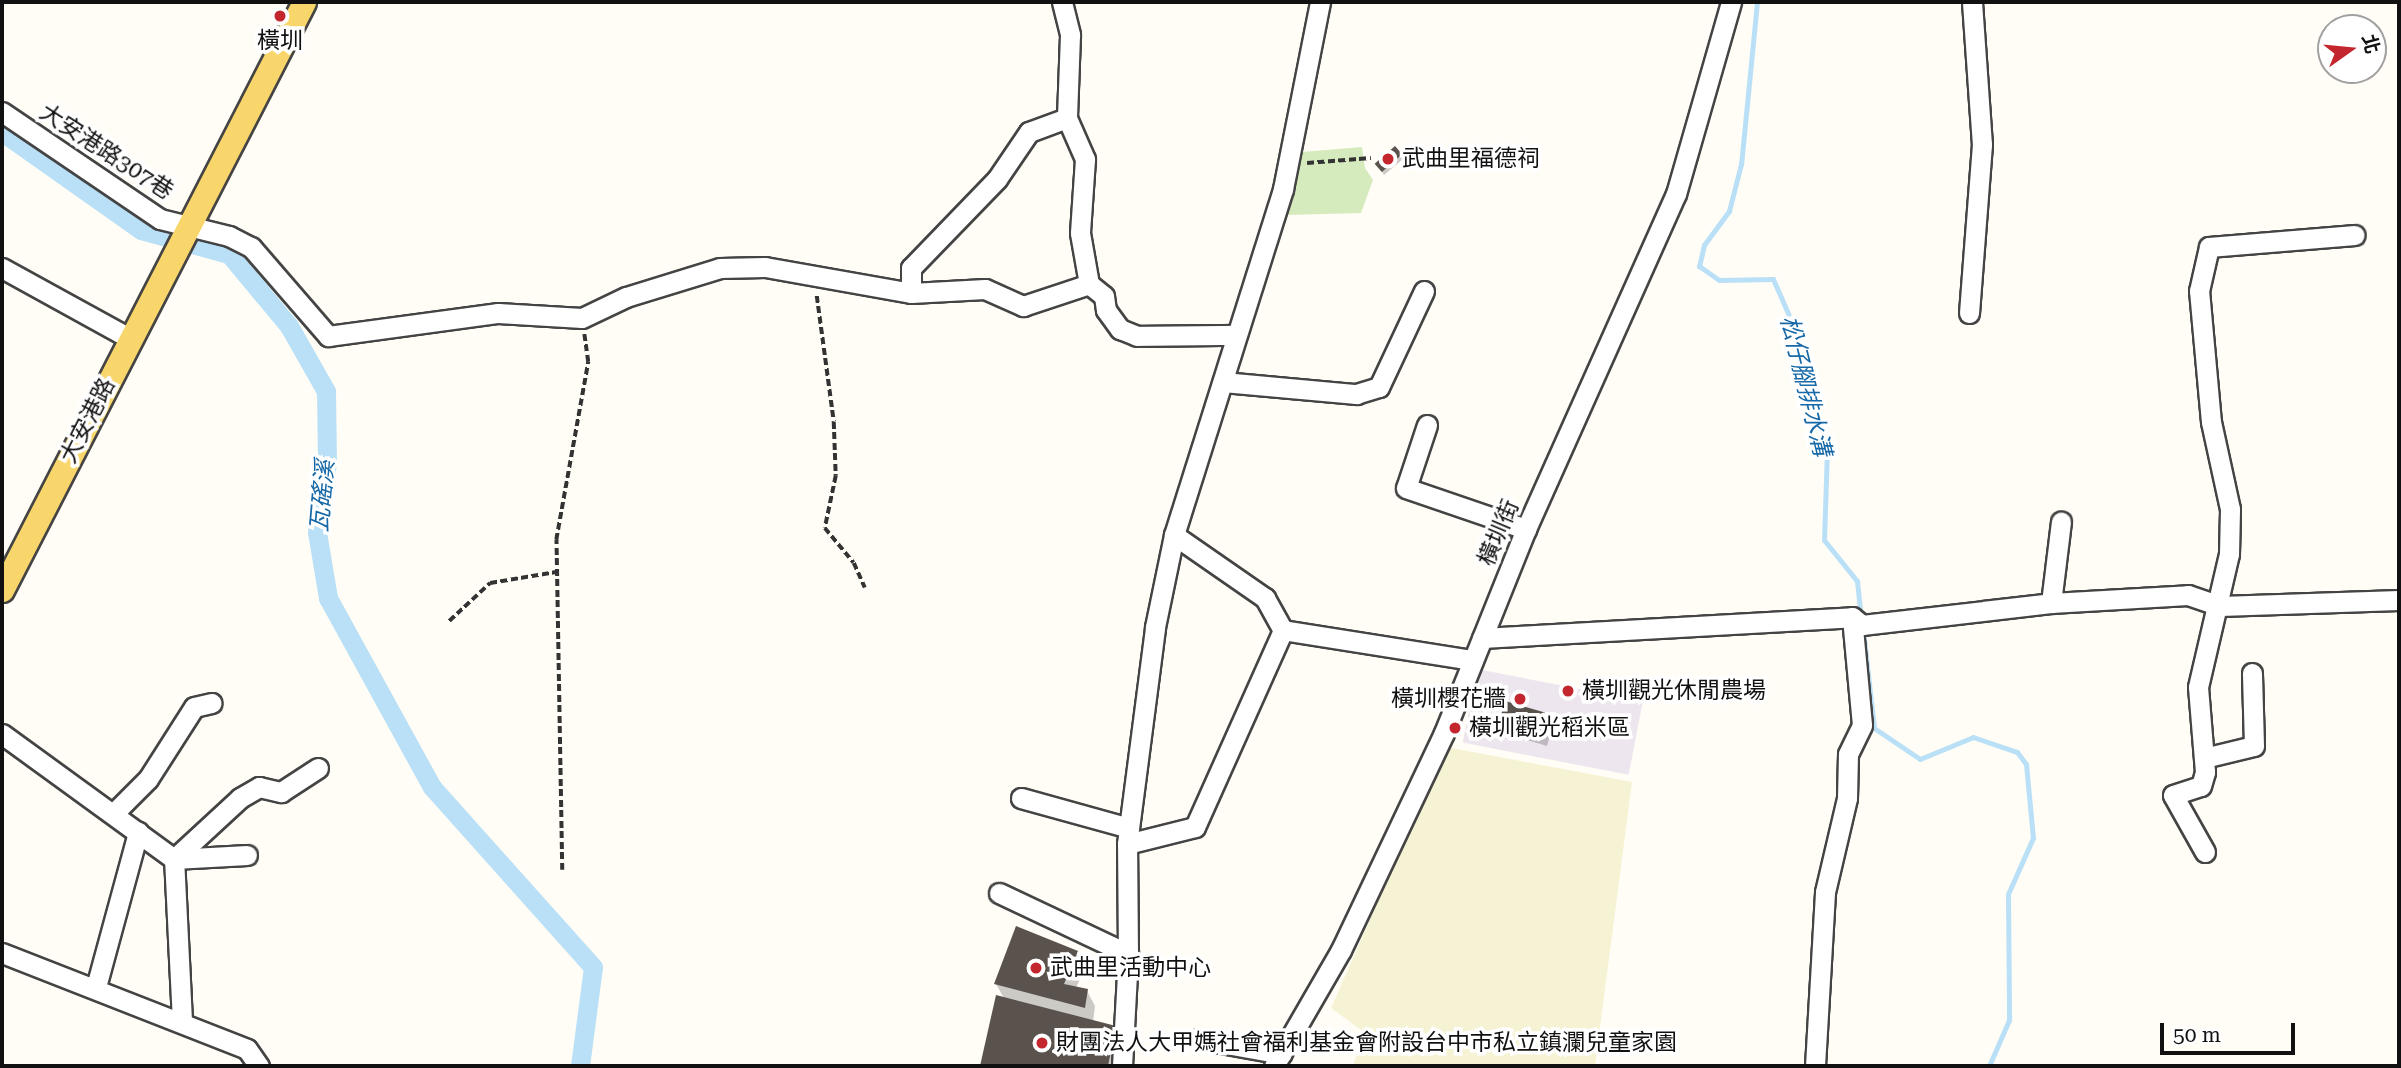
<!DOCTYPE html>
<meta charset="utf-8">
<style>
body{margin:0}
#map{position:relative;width:2401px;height:1068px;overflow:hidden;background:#fffdf5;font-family:"Roboto Serif","Noto Sans TC",serif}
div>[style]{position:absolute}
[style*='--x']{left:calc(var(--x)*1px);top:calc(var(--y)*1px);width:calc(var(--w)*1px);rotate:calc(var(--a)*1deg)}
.industrial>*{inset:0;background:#eee6ef;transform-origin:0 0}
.farmland>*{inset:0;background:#f6f3d4}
.green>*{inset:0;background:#d5ebbd}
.shadow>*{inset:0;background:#0003}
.stream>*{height:5px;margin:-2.5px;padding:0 2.5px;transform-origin:2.5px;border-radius:2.5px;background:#b9e0f7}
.canal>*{height:19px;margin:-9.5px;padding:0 9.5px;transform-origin:9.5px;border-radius:9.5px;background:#b9e0f7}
.building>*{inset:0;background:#5a524d;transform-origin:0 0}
.path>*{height:3.5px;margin-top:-1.75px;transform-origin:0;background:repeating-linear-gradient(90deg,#333 0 7px,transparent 0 10.5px)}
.roads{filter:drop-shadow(2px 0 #444) drop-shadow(-2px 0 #444) drop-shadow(0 2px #444) drop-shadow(0 -2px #444)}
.minor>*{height:19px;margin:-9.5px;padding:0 9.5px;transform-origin:9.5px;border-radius:9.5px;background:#fff}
.major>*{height:23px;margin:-11.5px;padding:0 11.5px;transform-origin:11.5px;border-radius:11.5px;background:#f9d66b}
.dots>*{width:19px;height:19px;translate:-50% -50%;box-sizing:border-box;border:4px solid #fff;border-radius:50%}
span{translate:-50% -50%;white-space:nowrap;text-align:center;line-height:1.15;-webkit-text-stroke:7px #fff;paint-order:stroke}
.poi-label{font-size:23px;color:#111}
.left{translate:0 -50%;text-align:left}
.right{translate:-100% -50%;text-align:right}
.street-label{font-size:23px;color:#111}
.water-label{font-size:24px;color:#1768a6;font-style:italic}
.frame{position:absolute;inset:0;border:4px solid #111;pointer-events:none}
.north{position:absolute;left:2317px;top:14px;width:70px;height:70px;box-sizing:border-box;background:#fff;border:2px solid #a0a0a0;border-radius:50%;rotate:75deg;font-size:19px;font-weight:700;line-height:28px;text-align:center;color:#111}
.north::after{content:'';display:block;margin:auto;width:24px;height:32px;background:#c4262e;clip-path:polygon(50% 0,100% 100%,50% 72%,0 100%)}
.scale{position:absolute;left:2160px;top:1023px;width:135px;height:32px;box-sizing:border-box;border:4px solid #111;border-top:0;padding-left:9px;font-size:21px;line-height:24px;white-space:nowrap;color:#111;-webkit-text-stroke:5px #fff;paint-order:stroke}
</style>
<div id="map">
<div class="industrial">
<div style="left:1477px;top:669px;width:169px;height:75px;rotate:11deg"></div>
</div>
<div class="farmland">
<div style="clip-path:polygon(1446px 747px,1632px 782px,1595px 1066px,1353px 1066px,1364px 1032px,1331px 1008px)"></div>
</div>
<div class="green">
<div style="clip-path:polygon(1362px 147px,1365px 168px,1373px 180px,1361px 213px,1286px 215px,1302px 152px)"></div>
</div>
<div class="shadow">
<div style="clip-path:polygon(1395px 148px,1403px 159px,1384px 175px,1379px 167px)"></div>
<div style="clip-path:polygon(1548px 716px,1553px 725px,1547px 746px,1505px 733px,1500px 724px)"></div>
<div style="clip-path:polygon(1076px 953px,1085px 968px,1076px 988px,1087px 991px,1095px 1006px,1093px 1022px,1115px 1028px,1123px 1066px,982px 1066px,997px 998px,1005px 1000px,996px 984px)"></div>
</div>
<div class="stream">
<div style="--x:1757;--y:2;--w:163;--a:95.6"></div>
<div style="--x:1741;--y:164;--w:49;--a:104.3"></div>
<div style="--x:1729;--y:211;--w:42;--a:126.3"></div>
<div style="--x:1704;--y:245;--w:22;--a:103"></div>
<div style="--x:1699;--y:266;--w:24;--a:35"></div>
<div style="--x:1719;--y:280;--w:54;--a:-1.1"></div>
<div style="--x:1773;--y:279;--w:60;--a:66.4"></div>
<div style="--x:1797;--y:334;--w:120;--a:75.5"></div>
<div style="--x:1827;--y:450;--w:90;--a:91.9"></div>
<div style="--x:1824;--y:540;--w:53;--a:51.2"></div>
<div style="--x:1857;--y:581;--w:36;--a:84"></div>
<div style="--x:1863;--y:630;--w:99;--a:83.6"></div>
<div style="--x:1874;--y:728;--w:55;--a:34"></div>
<div style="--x:1920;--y:759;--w:57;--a:-22.5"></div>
<div style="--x:1973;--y:737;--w:46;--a:18.8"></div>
<div style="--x:2017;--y:752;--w:15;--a:53"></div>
<div style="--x:2026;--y:764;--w:74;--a:84.6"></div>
<div style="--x:2033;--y:838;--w:61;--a:114.1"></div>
<div style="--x:2008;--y:894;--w:126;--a:89.5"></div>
<div style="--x:2009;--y:1020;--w:50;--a:113.5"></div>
</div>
<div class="canal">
<div style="--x:2;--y:132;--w:170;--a:35.2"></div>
<div style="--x:141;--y:230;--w:91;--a:15.3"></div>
<div style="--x:229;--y:254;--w:94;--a:50.2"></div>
<div style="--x:289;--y:326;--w:75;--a:60.4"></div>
<div style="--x:326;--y:391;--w:72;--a:89.2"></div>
<div style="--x:327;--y:463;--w:70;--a:98.2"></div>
<div style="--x:317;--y:532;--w:67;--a:80.5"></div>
<div style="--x:328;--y:598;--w:216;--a:61.2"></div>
<div style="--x:432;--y:787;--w:241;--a:48.2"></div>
<div style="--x:593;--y:967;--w:100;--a:97.5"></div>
</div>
<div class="building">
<div style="left:1395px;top:146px;width:11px;height:27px;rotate:49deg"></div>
<div style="left:1505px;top:701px;width:46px;height:24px;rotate:16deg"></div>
<div style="clip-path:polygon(1016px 926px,1078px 951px,1064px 984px,1088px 989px,1085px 1008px,994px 984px)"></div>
<div style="clip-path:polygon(996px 995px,1116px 1026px,1108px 1066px,980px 1066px)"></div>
</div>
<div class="path">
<div style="--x:1307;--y:163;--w:64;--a:-4.5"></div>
<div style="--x:817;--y:296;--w:127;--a:82.3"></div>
<div style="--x:834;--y:422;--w:54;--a:87.9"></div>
<div style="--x:836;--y:476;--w:53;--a:101.9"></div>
<div style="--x:825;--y:528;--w:45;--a:50.4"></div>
<div style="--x:854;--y:563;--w:27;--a:66"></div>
<div style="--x:449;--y:621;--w:56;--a:-42.8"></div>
<div style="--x:490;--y:583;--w:67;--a:-9.5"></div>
<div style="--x:562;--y:870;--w:330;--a:-91"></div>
<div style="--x:556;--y:540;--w:181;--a:-79.8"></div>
<div style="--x:588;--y:362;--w:28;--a:-98"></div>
</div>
<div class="roads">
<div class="minor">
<div style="--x:1062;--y:2;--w:34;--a:76"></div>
<div style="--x:1070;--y:35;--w:83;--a:92.1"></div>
<div style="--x:1067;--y:118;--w:45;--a:66.3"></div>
<div style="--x:1085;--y:159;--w:74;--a:93.9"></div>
<div style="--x:1080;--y:233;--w:52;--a:80"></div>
<div style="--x:1089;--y:284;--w:19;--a:39"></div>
<div style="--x:1104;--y:296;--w:14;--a:82"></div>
<div style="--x:1106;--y:310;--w:24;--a:54"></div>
<div style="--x:1120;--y:329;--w:18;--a:22"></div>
<div style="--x:1137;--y:336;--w:99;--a:-0.6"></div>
<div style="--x:2;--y:112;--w:191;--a:34.1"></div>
<div style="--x:160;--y:219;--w:71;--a:13.8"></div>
<div style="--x:229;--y:236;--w:25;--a:27"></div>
<div style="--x:251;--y:247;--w:118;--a:49.1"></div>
<div style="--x:328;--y:336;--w:172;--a:-7.7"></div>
<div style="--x:498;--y:313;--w:84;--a:3.4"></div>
<div style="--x:582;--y:318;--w:49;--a:-25.5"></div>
<div style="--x:626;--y:297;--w:98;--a:-17.1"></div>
<div style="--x:720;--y:268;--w:45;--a:-1.3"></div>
<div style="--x:765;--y:267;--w:148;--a:10.1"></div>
<div style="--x:911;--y:293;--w:74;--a:-3.1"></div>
<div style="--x:985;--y:289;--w:42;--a:24.1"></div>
<div style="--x:1023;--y:306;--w:70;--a:-18.4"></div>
<div style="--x:2;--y:268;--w:147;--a:28.8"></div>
<div style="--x:911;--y:293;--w:25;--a:-90"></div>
<div style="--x:911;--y:268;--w:124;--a:-46"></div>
<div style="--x:997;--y:179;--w:57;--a:-55.8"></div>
<div style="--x:1029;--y:132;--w:40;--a:-20.2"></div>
<div style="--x:1969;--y:313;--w:169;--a:-85.6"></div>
<div style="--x:1982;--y:145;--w:143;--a:-94"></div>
<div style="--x:1223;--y:382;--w:134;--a:5.2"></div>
<div style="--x:1356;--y:394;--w:24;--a:-17"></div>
<div style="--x:1379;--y:387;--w:106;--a:-64.9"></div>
<div style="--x:1427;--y:425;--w:66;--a:108.4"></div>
<div style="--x:1406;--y:488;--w:127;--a:18.9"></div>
<div style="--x:1174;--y:535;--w:111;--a:34.7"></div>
<div style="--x:1265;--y:598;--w:37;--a:61"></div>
<div style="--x:1283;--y:630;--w:192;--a:9"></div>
<div style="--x:2051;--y:603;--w:82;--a:-83"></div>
<div style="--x:1482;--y:638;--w:371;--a:-3.2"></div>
<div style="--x:1852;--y:617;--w:13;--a:39"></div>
<div style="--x:1862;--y:625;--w:190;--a:-6.6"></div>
<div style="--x:2051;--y:603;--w:137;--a:-3.3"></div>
<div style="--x:2188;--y:595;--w:34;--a:19"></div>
<div style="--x:2220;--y:606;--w:179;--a:-1.9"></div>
<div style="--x:2;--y:734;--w:213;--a:36"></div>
<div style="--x:174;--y:859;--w:90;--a:-42.7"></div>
<div style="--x:240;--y:798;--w:22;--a:-30"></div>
<div style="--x:259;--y:787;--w:23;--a:13"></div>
<div style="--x:281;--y:792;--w:44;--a:-33"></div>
<div style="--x:2204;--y:758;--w:51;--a:-13.5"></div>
<div style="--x:2254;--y:746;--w:73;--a:-91.6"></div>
<div style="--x:1021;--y:798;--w:112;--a:15.5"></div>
<div style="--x:114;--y:813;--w:48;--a:-45"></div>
<div style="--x:148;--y:779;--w:85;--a:-57.4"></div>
<div style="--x:194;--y:707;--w:18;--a:-13"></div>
<div style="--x:1127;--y:844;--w:70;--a:-14"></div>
<div style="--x:1195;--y:827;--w:216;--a:-65.9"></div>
<div style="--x:2205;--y:852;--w:65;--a:-119.3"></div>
<div style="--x:2173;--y:795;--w:29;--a:-18"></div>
<div style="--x:2201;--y:786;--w:15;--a:-74"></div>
<div style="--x:2205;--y:772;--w:85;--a:-94.7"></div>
<div style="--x:2198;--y:687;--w:137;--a:-76.9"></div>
<div style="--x:2229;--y:554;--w:45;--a:-88.7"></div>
<div style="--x:2230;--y:509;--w:89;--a:-102.3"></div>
<div style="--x:2211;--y:422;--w:132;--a:-95.2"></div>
<div style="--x:2199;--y:291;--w:45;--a:-77.2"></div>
<div style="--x:2209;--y:247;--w:146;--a:-4.7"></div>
<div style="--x:999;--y:893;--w:143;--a:25.3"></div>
<div style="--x:2;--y:953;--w:263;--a:21.4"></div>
<div style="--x:247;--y:1049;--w:21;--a:55"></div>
<div style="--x:96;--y:987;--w:161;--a:-74.8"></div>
<div style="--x:182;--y:1021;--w:162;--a:-92.8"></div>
<div style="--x:174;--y:859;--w:73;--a:-3.1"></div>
<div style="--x:1198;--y:1039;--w:85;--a:10.1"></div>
<div style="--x:1122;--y:1066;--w:112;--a:-86.9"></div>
<div style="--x:1128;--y:954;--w:110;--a:-90.5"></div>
<div style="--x:1127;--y:844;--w:219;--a:-82.6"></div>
<div style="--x:1155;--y:627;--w:94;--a:-78.3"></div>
<div style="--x:1174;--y:535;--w:363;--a:-72.5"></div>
<div style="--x:1283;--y:189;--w:191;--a:-78.8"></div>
<div style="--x:1274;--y:1066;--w:134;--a:-60"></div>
<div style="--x:1341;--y:950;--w:240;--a:-64.6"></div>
<div style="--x:1444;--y:733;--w:220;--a:-68.1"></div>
<div style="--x:1526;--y:529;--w:367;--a:-65.9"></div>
<div style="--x:1676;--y:194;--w:200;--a:-74"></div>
<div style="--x:1815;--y:1066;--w:174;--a:-86.7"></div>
<div style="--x:1825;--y:892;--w:97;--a:-76.8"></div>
<div style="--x:1847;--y:798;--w:44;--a:-88.7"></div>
<div style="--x:1848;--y:754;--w:32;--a:-64"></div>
<div style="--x:1862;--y:725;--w:108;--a:-95.3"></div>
</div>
<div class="major">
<div style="--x:2;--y:590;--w:661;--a:-62.81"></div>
</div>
</div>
<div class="dots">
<div style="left:280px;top:16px;background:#c4262e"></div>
<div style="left:1388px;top:159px;background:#c4262e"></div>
<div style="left:1568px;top:691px;background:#c4262e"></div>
<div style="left:1520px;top:699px;background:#c4262e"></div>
<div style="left:1455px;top:728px;background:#c4262e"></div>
<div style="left:1036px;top:968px;background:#c4262e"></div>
<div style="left:1042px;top:1043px;background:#c4262e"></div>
</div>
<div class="poi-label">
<span style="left:280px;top:41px">橫圳</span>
<span class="left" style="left:1402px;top:159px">武曲里福德祠</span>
<span class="left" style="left:1582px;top:691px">橫圳觀光休閒農場</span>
<span class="right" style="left:1506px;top:699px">橫圳櫻花牆</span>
<span class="left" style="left:1469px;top:728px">橫圳觀光稻米區</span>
<span class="left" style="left:1050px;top:968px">武曲里活動中心</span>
<span class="left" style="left:1056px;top:1043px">財團法人大甲媽社會福利基金會附設台中市私立鎮瀾兒童家園</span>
</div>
<div class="street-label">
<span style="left:106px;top:152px;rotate:33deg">大安港路307巷</span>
<span style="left:88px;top:421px;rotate:-63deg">大安港路</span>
<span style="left:1499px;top:533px;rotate:-67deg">橫圳街</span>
</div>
<div class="water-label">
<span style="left:1805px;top:386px;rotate:76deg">松仔腳排水溝</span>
<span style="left:323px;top:496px;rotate:-85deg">瓦磘溪</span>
</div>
<div class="frame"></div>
<div class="north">北</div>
<div class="scale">50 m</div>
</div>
